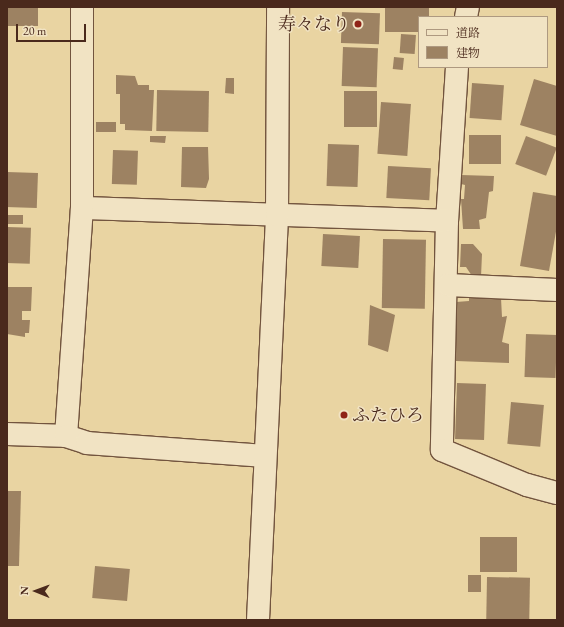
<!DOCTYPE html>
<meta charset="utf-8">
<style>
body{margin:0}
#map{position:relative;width:564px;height:627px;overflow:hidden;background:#e9d4a2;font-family:"EB Garamond","Noto Serif JP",serif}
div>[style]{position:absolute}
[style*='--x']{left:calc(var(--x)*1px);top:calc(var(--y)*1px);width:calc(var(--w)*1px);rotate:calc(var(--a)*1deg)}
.building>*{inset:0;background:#9d8262;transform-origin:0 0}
.roads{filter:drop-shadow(1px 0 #72543e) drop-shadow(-1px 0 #72543e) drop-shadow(0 1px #72543e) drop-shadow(0 -1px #72543e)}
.minor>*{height:22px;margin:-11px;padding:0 11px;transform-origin:11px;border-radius:11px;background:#f1e3c3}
.dots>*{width:11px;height:11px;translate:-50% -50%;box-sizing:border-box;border:2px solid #f1e3c3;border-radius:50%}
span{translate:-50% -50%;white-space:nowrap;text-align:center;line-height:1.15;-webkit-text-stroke:3px #f1e3c3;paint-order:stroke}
.poi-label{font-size:18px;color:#4a291c}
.right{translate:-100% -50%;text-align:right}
.left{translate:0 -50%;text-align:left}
.frame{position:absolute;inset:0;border:8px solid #4a291c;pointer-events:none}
.legend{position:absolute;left:418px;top:16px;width:130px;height:52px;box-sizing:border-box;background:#f1e3c3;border:1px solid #ae9980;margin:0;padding:5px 7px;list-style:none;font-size:12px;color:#4a291c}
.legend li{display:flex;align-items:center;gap:8px;height:20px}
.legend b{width:20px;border:1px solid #ae9980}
.north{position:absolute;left:16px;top:571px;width:40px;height:40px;-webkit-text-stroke:3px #f1e3c3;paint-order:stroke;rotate:271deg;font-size:11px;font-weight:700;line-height:16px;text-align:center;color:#4a291c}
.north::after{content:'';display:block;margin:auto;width:14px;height:18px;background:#4a291c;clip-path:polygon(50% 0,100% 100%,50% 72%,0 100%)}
.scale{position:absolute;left:16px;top:24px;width:70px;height:18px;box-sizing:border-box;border:2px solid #4a291c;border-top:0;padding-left:5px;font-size:12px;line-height:14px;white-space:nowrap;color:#4a291c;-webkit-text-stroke:3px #f1e3c3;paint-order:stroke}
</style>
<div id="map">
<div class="building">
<div style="left:7px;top:7px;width:31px;height:19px"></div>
<div style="clip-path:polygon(385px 7px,429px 7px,429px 17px,419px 17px,419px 32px,385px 32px)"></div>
<div style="left:342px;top:12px;width:38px;height:31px;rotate:2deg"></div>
<div style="left:401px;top:34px;width:15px;height:19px;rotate:4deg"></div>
<div style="left:343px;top:47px;width:35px;height:39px;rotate:2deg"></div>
<div style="left:394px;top:57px;width:10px;height:12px;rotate:6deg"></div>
<div style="clip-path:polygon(116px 75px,135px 76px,138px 85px,149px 85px,149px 90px,154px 90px,152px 131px,125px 130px,125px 124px,120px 124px,120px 94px,116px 94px)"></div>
<div style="clip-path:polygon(226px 78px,234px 78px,234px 94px,225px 93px)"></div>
<div style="clip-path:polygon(534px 79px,557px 86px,557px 136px,520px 125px)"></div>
<div style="left:472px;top:83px;width:32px;height:35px;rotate:4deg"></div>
<div style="left:157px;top:90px;width:52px;height:41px;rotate:1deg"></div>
<div style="left:344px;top:91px;width:33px;height:36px"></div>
<div style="left:381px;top:102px;width:30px;height:52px;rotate:4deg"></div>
<div style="left:96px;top:122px;width:20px;height:10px"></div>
<div style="left:469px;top:135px;width:32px;height:29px"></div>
<div style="clip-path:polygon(150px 136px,166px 136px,165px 143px,150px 142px)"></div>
<div style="left:526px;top:136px;width:33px;height:30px;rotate:21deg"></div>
<div style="left:328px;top:144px;width:31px;height:42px;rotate:2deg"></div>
<div style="clip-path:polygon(182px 147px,208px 147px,209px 179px,206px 188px,181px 187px)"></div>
<div style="left:113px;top:150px;width:25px;height:34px;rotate:2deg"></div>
<div style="left:388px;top:166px;width:43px;height:32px;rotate:3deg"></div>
<div style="left:7px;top:172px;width:31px;height:35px;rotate:2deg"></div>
<div style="clip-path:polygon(461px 175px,494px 176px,493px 191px,489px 192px,486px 218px,479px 220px,480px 229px,463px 229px,461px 199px,464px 199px,465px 185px,461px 184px)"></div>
<div style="clip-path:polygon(533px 192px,557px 196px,557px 226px,549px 271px,520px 266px)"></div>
<div style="left:7px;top:215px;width:16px;height:9px"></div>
<div style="left:7px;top:227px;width:24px;height:36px;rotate:2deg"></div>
<div style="left:323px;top:234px;width:37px;height:32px;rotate:3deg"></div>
<div style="left:383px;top:239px;width:43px;height:69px;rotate:1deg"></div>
<div style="clip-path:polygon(461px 244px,473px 244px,482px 254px,481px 277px,472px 276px,466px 267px,460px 267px)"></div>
<div style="clip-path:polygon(7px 287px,32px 287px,31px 311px,22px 311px,22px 320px,30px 320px,29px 333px,25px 333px,25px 337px,7px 334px)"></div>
<div style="clip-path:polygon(469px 297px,501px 298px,502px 317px,507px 316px,502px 342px,509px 344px,509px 363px,456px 361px,456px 302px,469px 301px)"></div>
<div style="clip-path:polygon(370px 305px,395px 315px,388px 352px,368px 345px)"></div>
<div style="left:526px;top:334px;width:31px;height:43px;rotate:2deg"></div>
<div style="left:457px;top:383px;width:29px;height:56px;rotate:2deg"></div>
<div style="left:511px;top:402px;width:33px;height:42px;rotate:5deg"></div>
<div style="clip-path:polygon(7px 491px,21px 491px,19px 566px,7px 566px)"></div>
<div style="left:480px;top:537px;width:37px;height:35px"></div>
<div style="left:95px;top:566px;width:35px;height:32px;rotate:5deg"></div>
<div style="left:481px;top:575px;width:17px;height:13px;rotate:90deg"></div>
<div style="left:487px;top:577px;width:43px;height:43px;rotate:1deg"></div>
</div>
<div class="roads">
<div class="minor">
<div style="--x:466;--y:17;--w:10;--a:-79"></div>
<div style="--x:457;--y:67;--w:154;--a:93.7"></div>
<div style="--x:447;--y:221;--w:229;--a:91.3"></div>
<div style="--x:442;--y:450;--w:92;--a:22.4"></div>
<div style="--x:527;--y:485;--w:31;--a:15"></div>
<div style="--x:82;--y:208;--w:365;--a:2"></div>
<div style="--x:448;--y:285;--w:109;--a:2.6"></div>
<div style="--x:7;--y:434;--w:59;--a:1.9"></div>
<div style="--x:66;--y:436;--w:229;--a:-86"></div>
<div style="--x:82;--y:208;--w:201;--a:-90"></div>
<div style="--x:66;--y:436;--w:22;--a:18"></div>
<div style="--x:87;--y:443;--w:178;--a:4.2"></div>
<div style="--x:258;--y:620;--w:405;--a:-87.3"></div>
<div style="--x:277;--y:215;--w:208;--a:-89.7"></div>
</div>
</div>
<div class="dots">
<div style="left:358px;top:24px;background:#8f2418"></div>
<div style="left:344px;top:415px;background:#8f2418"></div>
</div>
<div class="poi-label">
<span class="right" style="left:350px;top:24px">寿々なり</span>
<span class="left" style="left:352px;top:415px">ふたひろ</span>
</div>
<div class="frame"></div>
<ul class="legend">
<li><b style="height:5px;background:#f1e3c3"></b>道路</li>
<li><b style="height:11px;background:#9d8262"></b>建物</li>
</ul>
<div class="north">N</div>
<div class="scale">20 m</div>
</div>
